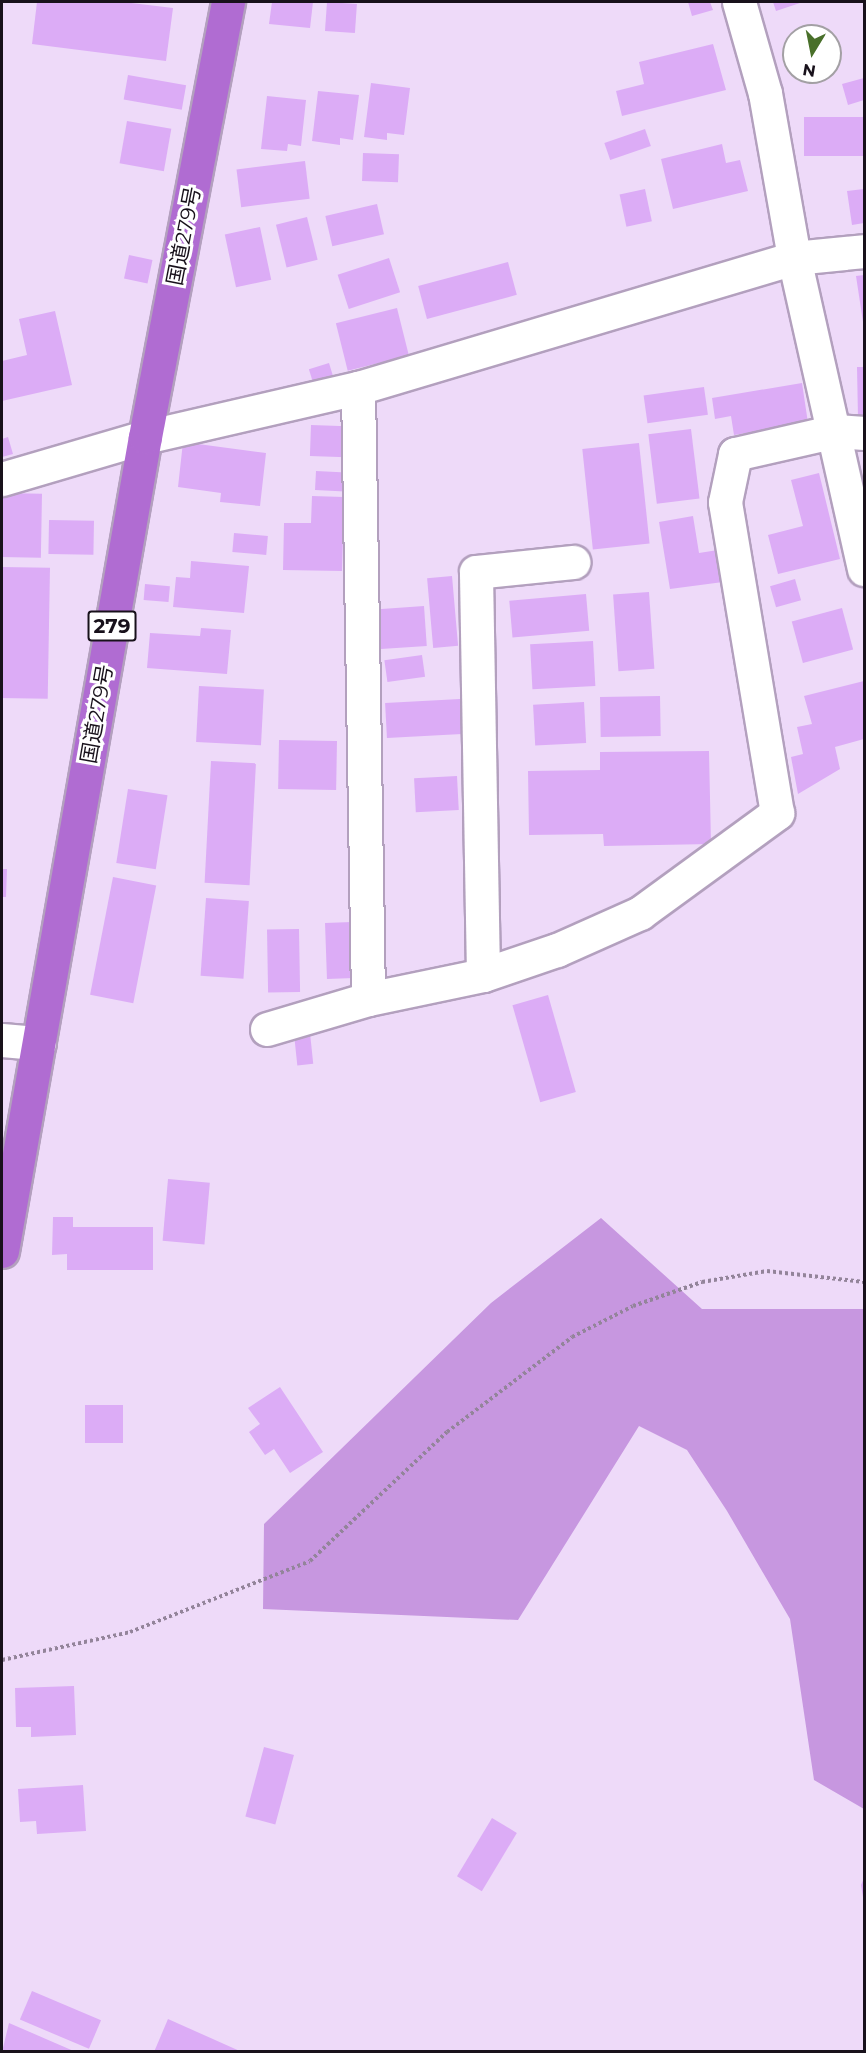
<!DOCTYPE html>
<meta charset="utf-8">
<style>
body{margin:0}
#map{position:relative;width:866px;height:2053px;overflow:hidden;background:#eedaf9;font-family:Montserrat,"Noto Sans JP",sans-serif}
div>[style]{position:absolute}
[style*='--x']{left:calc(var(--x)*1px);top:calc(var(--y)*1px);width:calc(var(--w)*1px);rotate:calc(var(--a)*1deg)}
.forest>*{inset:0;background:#c797e0}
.building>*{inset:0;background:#dcacf6;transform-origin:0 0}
.path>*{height:4px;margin-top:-2px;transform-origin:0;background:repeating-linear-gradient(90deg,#93849a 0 3px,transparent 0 6px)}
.roads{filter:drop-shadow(2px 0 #b3a0be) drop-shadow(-2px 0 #b3a0be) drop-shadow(0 2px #b3a0be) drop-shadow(0 -2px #b3a0be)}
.minor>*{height:33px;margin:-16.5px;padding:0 16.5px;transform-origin:16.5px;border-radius:16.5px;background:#fff}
.highway>*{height:33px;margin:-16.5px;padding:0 16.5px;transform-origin:16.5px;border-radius:16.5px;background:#b06cd2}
span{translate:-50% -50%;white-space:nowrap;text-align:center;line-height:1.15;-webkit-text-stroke:6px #fff;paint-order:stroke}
.shield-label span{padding:2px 4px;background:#fff;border:2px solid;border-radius:4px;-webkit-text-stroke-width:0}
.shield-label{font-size:20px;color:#18111b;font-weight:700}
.street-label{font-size:21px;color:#18111b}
.frame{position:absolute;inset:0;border:3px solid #18111b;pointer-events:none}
.north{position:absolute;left:782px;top:24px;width:60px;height:60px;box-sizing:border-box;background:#fff;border:2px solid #a3a0a4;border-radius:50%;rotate:190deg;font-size:16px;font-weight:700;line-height:24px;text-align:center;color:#18111b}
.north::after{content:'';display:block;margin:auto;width:21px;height:27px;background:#49702a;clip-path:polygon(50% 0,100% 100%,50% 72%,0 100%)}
</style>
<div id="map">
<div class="forest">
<div style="clip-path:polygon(601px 1218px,702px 1309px,864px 1309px,864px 1809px,814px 1780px,790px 1619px,727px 1511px,687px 1450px,639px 1426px,518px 1620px,263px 1609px,264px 1524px,491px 1303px)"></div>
</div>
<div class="building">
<div style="clip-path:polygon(37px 2px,123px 2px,173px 8px,166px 61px,32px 44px)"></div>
<div style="clip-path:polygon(272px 2px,313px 2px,310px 28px,269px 24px)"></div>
<div style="left:327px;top:2px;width:30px;height:29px;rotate:4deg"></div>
<div style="clip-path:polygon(688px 2px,710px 2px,713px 10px,692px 16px)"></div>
<div style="clip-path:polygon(773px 2px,803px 2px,776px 11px)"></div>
<div style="clip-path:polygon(713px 44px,726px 90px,622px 116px,616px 91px,644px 84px,639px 62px)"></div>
<div style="left:128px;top:75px;width:59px;height:25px;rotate:10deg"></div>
<div style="clip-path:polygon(864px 78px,864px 100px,848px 105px,842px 84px)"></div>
<div style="clip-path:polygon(371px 83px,410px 88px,404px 135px,387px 133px,387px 140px,364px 137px)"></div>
<div style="clip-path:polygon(318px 91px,359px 95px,353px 140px,340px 138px,340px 145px,312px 141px)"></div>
<div style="clip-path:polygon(267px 96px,306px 100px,301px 146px,288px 144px,287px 151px,261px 149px)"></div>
<div style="left:864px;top:117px;width:39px;height:60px;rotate:90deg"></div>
<div style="left:127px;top:121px;width:45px;height:43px;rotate:10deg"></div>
<div style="left:645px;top:129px;width:18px;height:43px;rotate:71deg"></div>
<div style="clip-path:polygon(722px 144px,726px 163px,740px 160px,748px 191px,673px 209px,661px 159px)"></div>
<div style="left:363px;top:153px;width:36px;height:28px;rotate:2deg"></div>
<div style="left:305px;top:161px;width:38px;height:69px;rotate:83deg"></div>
<div style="left:645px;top:189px;width:33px;height:26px;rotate:78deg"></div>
<div style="clip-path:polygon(864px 189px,864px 223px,852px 225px,847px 191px)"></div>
<div style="left:377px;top:204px;width:31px;height:53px;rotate:77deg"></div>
<div style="left:307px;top:217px;width:44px;height:32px;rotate:76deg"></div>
<div style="left:260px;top:227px;width:54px;height:36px;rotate:78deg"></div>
<div style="left:129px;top:255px;width:24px;height:24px;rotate:12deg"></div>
<div style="left:389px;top:258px;width:36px;height:54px;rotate:72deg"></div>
<div style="left:508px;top:262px;width:34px;height:93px;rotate:75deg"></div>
<div style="clip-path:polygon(864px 275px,864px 322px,863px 322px,856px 276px)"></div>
<div style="left:397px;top:308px;width:49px;height:63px;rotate:76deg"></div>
<div style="clip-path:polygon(55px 311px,72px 385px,2px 401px,2px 361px,27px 355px,19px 319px)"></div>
<div style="left:329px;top:363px;width:17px;height:21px;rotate:73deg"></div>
<div style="clip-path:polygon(857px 367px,864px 367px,864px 418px,858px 418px)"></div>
<div style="clip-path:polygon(802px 383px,808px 423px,734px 435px,731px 416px,715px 419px,712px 398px)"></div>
<div style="left:704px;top:387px;width:28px;height:61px;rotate:82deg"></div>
<div style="left:311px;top:425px;width:36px;height:31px;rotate:2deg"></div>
<div style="left:691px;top:429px;width:70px;height:43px;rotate:83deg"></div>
<div style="clip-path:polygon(8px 437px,13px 454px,2px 457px,2px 439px)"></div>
<div style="clip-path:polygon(183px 442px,266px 453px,260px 506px,220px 502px,221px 493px,178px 487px)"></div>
<div style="left:639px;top:443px;width:101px;height:57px;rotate:84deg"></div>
<div style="left:316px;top:471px;width:35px;height:19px;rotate:3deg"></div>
<div style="clip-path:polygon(819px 473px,840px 559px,778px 574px,768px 535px,803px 526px,791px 480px)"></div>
<div style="left:2px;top:493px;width:40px;height:64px;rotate:1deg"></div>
<div style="clip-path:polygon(312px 496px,344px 497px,342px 571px,283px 570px,284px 523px,311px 523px)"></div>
<div style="clip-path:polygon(693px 516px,699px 553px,718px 550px,723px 582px,670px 589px,659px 522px)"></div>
<div style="left:49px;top:520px;width:45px;height:34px;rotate:1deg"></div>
<div style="left:234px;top:533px;width:34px;height:19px;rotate:5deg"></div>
<div style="clip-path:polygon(191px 561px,249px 566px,244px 613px,173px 607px,176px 577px,190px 578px)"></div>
<div style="left:2px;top:567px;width:48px;height:131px;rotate:1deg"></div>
<div style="left:452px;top:576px;width:70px;height:25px;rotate:85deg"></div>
<div style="left:795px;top:579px;width:22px;height:26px;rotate:74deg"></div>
<div style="left:145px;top:584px;width:25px;height:16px;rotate:5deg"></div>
<div style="left:649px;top:592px;width:77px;height:36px;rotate:86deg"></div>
<div style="left:586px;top:594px;width:37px;height:77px;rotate:85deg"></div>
<div style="left:424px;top:606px;width:40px;height:46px;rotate:86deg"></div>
<div style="left:842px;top:608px;width:43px;height:52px;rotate:75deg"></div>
<div style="clip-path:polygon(201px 628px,231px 630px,227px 674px,147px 668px,150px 633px,200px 636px)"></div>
<div style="left:593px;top:641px;width:45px;height:63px;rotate:87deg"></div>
<div style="left:422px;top:655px;width:22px;height:38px;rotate:82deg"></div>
<div style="clip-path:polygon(864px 681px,864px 739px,835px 747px,840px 769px,798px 794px,791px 757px,803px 754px,797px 727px,812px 724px,804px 696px)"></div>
<div style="left:199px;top:686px;width:65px;height:56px;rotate:3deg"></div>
<div style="left:660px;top:696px;width:40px;height:60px;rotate:89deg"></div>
<div style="left:460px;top:699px;width:35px;height:75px;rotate:87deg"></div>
<div style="left:584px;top:702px;width:41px;height:51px;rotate:87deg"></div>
<div style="left:279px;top:740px;width:58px;height:49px;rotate:1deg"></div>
<div style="clip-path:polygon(709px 751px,711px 844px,604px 846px,603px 834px,529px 835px,528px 771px,600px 770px,600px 752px)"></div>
<div style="left:211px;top:761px;width:45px;height:122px;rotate:3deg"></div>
<div style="left:457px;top:776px;width:34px;height:43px;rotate:87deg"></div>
<div style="left:128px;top:789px;width:40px;height:75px;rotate:9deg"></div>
<div style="clip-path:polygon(2px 869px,7px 869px,6px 897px,2px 897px)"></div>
<div style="left:113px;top:877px;width:44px;height:120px;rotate:11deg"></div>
<div style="left:206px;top:898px;width:43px;height:78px;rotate:4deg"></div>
<div style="left:352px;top:922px;width:56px;height:27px;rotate:88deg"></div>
<div style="left:299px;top:929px;width:63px;height:32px;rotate:89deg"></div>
<div style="left:548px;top:995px;width:101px;height:37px;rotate:74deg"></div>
<div style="left:310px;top:1033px;width:31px;height:16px;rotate:84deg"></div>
<div style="left:168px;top:1179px;width:42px;height:62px;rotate:5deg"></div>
<div style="clip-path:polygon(53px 1217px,73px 1217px,73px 1227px,153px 1227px,153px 1270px,67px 1270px,67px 1254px,52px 1255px)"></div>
<div style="clip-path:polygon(280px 1387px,323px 1452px,290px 1473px,274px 1449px,265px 1455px,249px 1432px,260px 1424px,248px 1408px)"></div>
<div style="left:85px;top:1405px;width:38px;height:38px"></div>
<div style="clip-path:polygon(74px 1686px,76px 1735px,31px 1737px,31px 1727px,16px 1727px,15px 1688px)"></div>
<div style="left:264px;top:1747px;width:31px;height:72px;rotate:15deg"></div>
<div style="clip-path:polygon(83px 1785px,86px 1831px,37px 1834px,36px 1821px,20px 1822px,18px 1789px)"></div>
<div style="left:492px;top:1818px;width:29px;height:68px;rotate:31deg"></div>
<div style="clip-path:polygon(864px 1878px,864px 1903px,861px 1885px)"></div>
<div style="left:32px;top:1991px;width:75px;height:31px;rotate:23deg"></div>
<div style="clip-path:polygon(168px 2019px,242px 2052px,154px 2052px)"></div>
<div style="clip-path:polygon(9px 2023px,76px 2052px,2px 2052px)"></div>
</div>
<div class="path">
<div style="--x:2;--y:1660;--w:131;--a:-12.3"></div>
<div style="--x:130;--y:1632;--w:193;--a:-21.5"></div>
<div style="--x:310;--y:1561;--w:188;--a:-43.3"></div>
<div style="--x:447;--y:1432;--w:157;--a:-37.2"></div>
<div style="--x:572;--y:1337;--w:68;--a:-26.9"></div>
<div style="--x:633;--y:1306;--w:73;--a:-19.2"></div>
<div style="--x:702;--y:1282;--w:66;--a:-9.6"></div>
<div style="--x:767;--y:1271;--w:98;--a:6.5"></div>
</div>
<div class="roads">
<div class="minor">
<div style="--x:739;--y:2;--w:95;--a:74.1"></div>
<div style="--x:765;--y:93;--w:168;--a:80"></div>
<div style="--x:794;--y:258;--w:319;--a:77.3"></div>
<div style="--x:358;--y:388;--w:611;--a:89.06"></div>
<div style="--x:2;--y:479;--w:149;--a:-16.4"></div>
<div style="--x:145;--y:437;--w:219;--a:-13"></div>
<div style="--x:358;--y:388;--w:455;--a:-16.6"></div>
<div style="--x:794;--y:258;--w:70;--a:-5.7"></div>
<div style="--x:483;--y:975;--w:403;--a:-91"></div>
<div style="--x:476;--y:572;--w:98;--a:-5.9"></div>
<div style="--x:267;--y:1029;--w:105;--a:-16.5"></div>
<div style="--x:368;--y:999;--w:117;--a:-11.8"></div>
<div style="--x:483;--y:975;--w:78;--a:-18.7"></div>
<div style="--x:557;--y:950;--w:91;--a:-24"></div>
<div style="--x:640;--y:913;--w:170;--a:-36.1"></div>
<div style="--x:777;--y:813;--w:315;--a:-99.5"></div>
<div style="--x:725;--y:502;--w:49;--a:-78.2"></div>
<div style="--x:735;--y:454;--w:104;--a:-12.8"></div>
<div style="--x:836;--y:431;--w:28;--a:4"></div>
<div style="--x:2;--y:1040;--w:37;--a:5"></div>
</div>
<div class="highway">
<div style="--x:2;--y:1251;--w:826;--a:-80.04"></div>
<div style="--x:145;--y:437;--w:443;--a:-79.2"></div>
</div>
</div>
<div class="shield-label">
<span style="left:112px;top:626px">279</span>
</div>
<div class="street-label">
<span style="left:184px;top:236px;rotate:-79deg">国道279号</span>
<span style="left:97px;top:714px;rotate:-80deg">国道279号</span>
</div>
<div class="frame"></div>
<div class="north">N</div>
</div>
